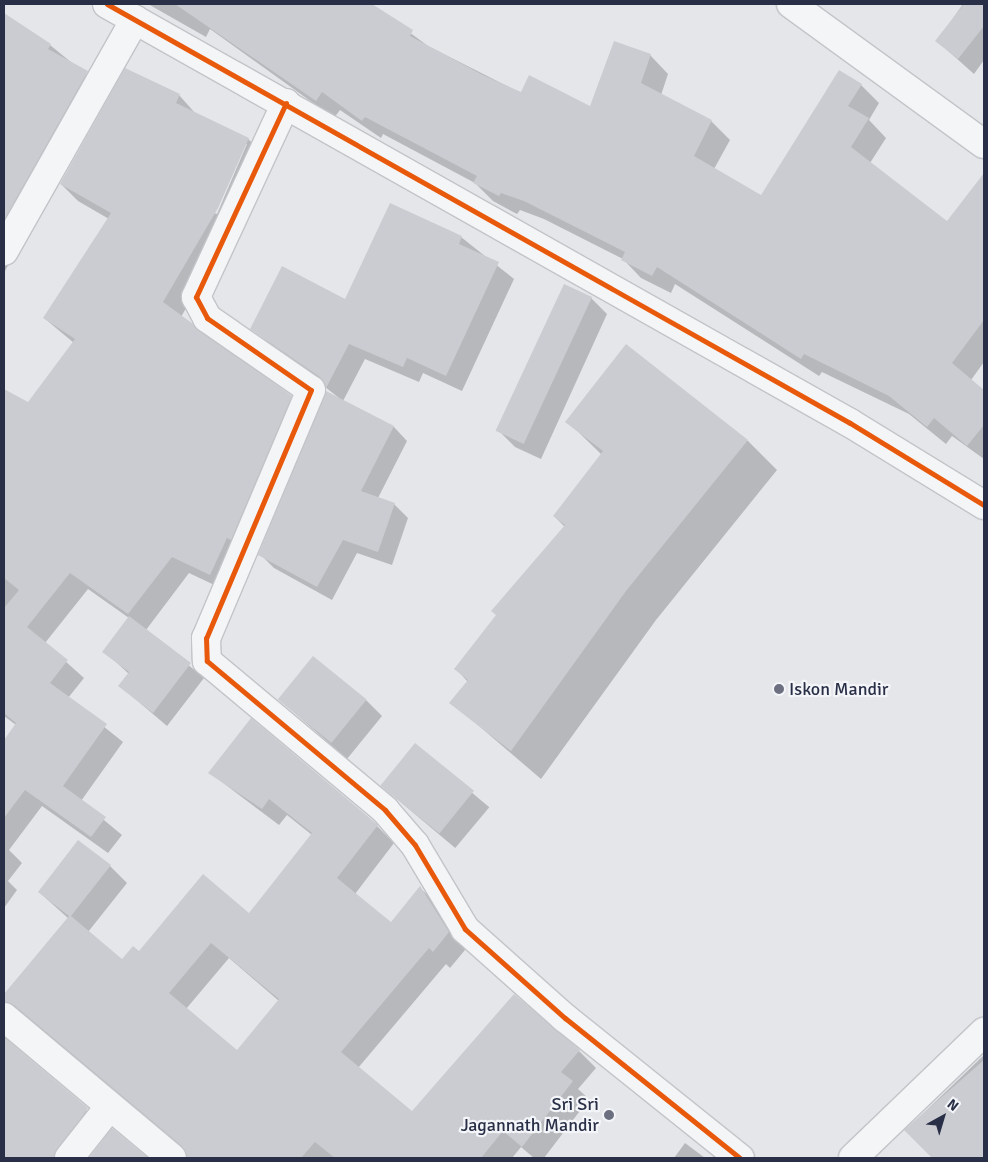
<!DOCTYPE html>
<style>
body{margin:0}
#map{position:relative;width:988px;height:1162px;overflow:hidden;background:#e5e6ea;font-family:Signika,sans-serif}
div>[style]{position:absolute}
[style*='--x']{left:calc(var(--x)*1px);top:calc(var(--y)*1px);width:calc(var(--w)*1px);rotate:calc(var(--a)*1deg)}
.shadow>*{inset:0;background:#0003;transform-origin:0 0}
.building>*{inset:0;background:#cbccd1;transform-origin:0 0}
.roads{filter:drop-shadow(1px 0 #c3c4c8) drop-shadow(-1px 0 #c3c4c8) drop-shadow(0 1px #c3c4c8) drop-shadow(0 -1px #c3c4c8)}
.minor>*{height:28px;margin:-14px;padding:0 14px;transform-origin:14px;border-radius:14px;background:#f4f5f7}
.cycleway>*{height:5px;margin:-2.5px;padding:0 2.5px;transform-origin:2.5px;border-radius:2.5px;background:#e8590c}
.dots>*{width:14px;height:14px;translate:-50% -50%;box-sizing:border-box;border:2px solid #f3f5f9;border-radius:50%}
span{translate:-50% -50%;white-space:nowrap;text-align:center;line-height:1.15;-webkit-text-stroke:4.5px #f3f5f9;paint-order:stroke}
.poi-label{font-size:18px;color:#292f46}
.left{translate:0 -50%;text-align:left}
.right{translate:-100% -50%;text-align:right}
.frame{position:absolute;inset:0;border:5px solid #292f46;pointer-events:none}
.north{position:absolute;left:918px;top:1092px;width:50px;height:50px;-webkit-text-stroke:4px #f3f5f9;paint-order:stroke;rotate:39deg;font-size:14px;font-weight:700;line-height:20px;text-align:center;color:#292f46}
.north::after{content:'';display:block;margin:auto;width:18px;height:22px;background:#292f46;clip-path:polygon(50% 0,100% 100%,50% 72%,0 100%)}
</style>
<div id="map">
<div class="shadow">
<div style="clip-path:polygon(148px 4px,206px 4px,211px 8px,214px 4px,371px 4px,428px 46px,521px 93px,590px 108px,650px 55px,668px 74px,661px 95px,711px 121px,730px 140px,714px 169px,761px 197px,861px 85px,879px 103px,869px 120px,886px 138px,870px 163px,947px 223px,984px 175px,984px 362px,971px 380px,984px 391px,984px 459px,952px 436px,946px 444px,909px 414px,822px 372px,819px 376px,675px 284px,671px 293px,641px 278px,623px 259px,544px 219px,520px 210px,517px 214px,493px 201px,475px 183px,383px 134px,381px 138px,340px 110px,334px 118px,210px 29px,206px 37px)"></div>
<div style="clip-path:polygon(963px 4px,984px 4px,984px 60px,974px 74px,937px 41px)"></div>
<div style="clip-path:polygon(4px 20px,50px 45px,104px 89px,4px 273px)"></div>
<div style="clip-path:polygon(evenodd,179px 95px,195px 113px,248px 139px,265px 155px,234px 225px,181px 317px,308px 414px,227px 591px,189px 573px,146px 630px,204px 678px,167px 726px,120px 686px,129px 674px,104px 651px,129px 618px,88px 589px,45px 643px,84px 678px,68px 698px,123px 742px,81px 801px,122px 835px,108px 853px,42px 806px,9px 850px,22px 863px,8px 881px,17px 890px,4px 908px,4px 742px,16px 725px,4px 716px,4px 392px,28px 404px,74px 343px,44px 318px,109px 219px,78px 201px,61px 184px,179px 95px,244px 144px,247px 144px,217px 214px,214px 213px,244px 144px)"></div>
<div style="clip-path:polygon(461px 237px,514px 279px,462px 391px,423px 373px,419px 382px,365px 359px,343px 401px,394px 427px,407px 441px,378px 498px,394px 504px,408px 518px,392px 565px,357px 553px,332px 600px,274px 568px,260px 554px,339px 398px,251px 328px,346px 301px)"></div>
<div style="clip-path:polygon(591px 298px,607px 314px,541px 459px,515px 447px,499px 431px)"></div>
<div style="clip-path:polygon(627px 346px,748px 441px,777px 470px,656px 620px,541px 779px,451px 702px,468px 682px,456px 669px,565px 527px,554px 516px,602px 455px,567px 421px)"></div>
<div style="clip-path:polygon(280px 700px,366px 700px,382px 716px,347px 759px)"></div>
<div style="left:415px;top:745px;width:97px;height:53px;rotate:40deg"></div>
<div style="clip-path:polygon(evenodd,210px 773px,377px 826px,394px 843px,355px 894px,391px 924px,420px 888px,437px 904px,465px 950px,450px 968px,446px 964px,358px 1068px,412px 1113px,579px 1051px,596px 1068px,578px 1089px,589px 1099px,544px 1158px,534px 1158px,521px 1147px,512px 1158px,188px 1158px,185px 1149px,32px 1022px,13px 1022px,4px 1012px,4px 996px,69px 919px,39px 892px,110px 866px,127px 883px,88px 932px,122px 961px,249px 915px,312px 835px,287px 815px,279px 825px,210px 773px,229px 958px,279px 1001px,237px 1052px,186px 1009px,229px 958px)"></div>
<div style="clip-path:polygon(4px 1025px,10px 1044px,104px 1126px,79px 1158px,4px 1158px)"></div>
<div style="clip-path:polygon(984px 1055px,984px 1158px,933px 1158px,906px 1130px)"></div>
<div style="clip-path:polygon(112px 1130px,146px 1158px,90px 1158px)"></div>
<div style="clip-path:polygon(685px 1143px,705px 1158px,674px 1158px)"></div>
</div>
<div class="building">
<div style="clip-path:polygon(175px 4px,372px 4px,413px 30px,410px 36px,483px 75px,521px 92px,529px 75px,590px 106px,614px 41px,651px 54px,641px 83px,712px 120px,694px 156px,761px 195px,839px 70px,862px 84px,848px 106px,869px 118px,851px 147px,947px 221px,984px 173px,984px 320px,952px 363px,984px 390px,984px 425px,967px 446px,934px 418px,927px 427px,889px 396px,804px 354px,801px 359px,657px 267px,652px 276px,621px 260px,625px 252px,524px 201px,501px 193px,499px 196px,473px 183px,477px 176px,365px 117px,362px 121px,322px 92px,316px 101px)"></div>
<div style="clip-path:polygon(964px 4px,984px 4px,984px 26px,958px 59px,935px 41px)"></div>
<div style="clip-path:polygon(4px 13px,51px 44px,48px 49px,88px 71px,4px 220px)"></div>
<div style="clip-path:polygon(125px 68px,180px 94px,176px 103px,249px 138px,218px 208px,163px 302px,292px 396px,231px 540px,227px 538px,210px 575px,172px 557px,128px 614px,70px 573px,27px 627px,68px 660px,50px 683px,107px 724px,63px 786px,106px 817px,91px 837px,25px 790px,4px 818px,4px 740px,16px 723px,4px 713px,4px 608px,19px 590px,4px 578px,4px 389px,28px 402px,75px 339px,43px 318px,111px 213px,60px 184px)"></div>
<div style="clip-path:polygon(390px 203px,462px 236px,459px 244px,499px 262px,446px 376px,407px 358px,403px 367px,349px 344px,326px 388px,320px 377px,250px 329px,282px 266px,345px 299px)"></div>
<div style="left:564px;top:284px;width:31px;height:162px;rotate:25deg"></div>
<div style="clip-path:polygon(626px 344px,748px 440px,626px 591px,511px 751px,449px 703px,468px 680px,454px 669px,496px 615px,491px 611px,565px 525px,553px 516px,603px 451px,565px 422px)"></div>
<div style="clip-path:polygon(326px 391px,394px 426px,361px 491px,395px 503px,378px 552px,343px 540px,317px 587px,258px 555px)"></div>
<div style="clip-path:polygon(129px 616px,191px 663px,153px 713px,118px 686px,129px 672px,102px 652px)"></div>
<div style="left:313px;top:656px;width:69px;height:56px;rotate:39deg"></div>
<div style="clip-path:polygon(evenodd,251px 718px,378px 825px,337px 878px,391px 922px,420px 886px,449px 932px,433px 952px,429px 948px,341px 1052px,412px 1111px,514px 994px,580px 1050px,561px 1072px,573px 1081px,522px 1147px,503px 1131px,481px 1158px,335px 1158px,315px 1142px,301px 1158px,187px 1158px,182px 1146px,14px 1005px,4px 1002px,4px 994px,69px 916px,38px 892px,78px 840px,111px 865px,71px 916px,122px 959px,133px 946px,139px 951px,203px 874px,249px 913px,312px 833px,269px 799px,262px 809px,208px 773px,251px 718px,211px 943px,279px 999px,237px 1050px,169px 993px,211px 943px)"></div>
<div style="left:415px;top:743px;width:76px;height:55px;rotate:39deg"></div>
<div style="clip-path:polygon(4px 1037px,88px 1108px,54px 1158px,4px 1158px)"></div>
<div style="clip-path:polygon(984px 1060px,984px 1158px,932px 1158px,904px 1130px)"></div>
<div style="clip-path:polygon(112px 1128px,148px 1158px,89px 1158px)"></div>
</div>
<div class="roads">
<div class="minor">
<div style="--x:107;--y:4;--w:853;--a:29.42"></div>
<div style="--x:850;--y:423;--w:157;--a:31.5"></div>
<div style="--x:791;--y:4;--w:238;--a:36"></div>
<div style="--x:286;--y:103;--w:214;--a:114.9"></div>
<div style="--x:196;--y:297;--w:24;--a:62"></div>
<div style="--x:207;--y:318;--w:126;--a:34.7"></div>
<div style="--x:311;--y:390;--w:269;--a:112.9"></div>
<div style="--x:206;--y:638;--w:23;--a:88"></div>
<div style="--x:207;--y:661;--w:232;--a:39.9"></div>
<div style="--x:385;--y:810;--w:46;--a:49.4"></div>
<div style="--x:415;--y:845;--w:98;--a:59.2"></div>
<div style="--x:465;--y:929;--w:134;--a:41.7"></div>
<div style="--x:565;--y:1018;--w:224;--a:38.7"></div>
<div style="--x:4;--y:251;--w:266;--a:-60.5"></div>
<div style="--x:4;--y:1017;--w:219;--a:40"></div>
<div style="--x:69;--y:1158;--w:66;--a:-51.7"></div>
<div style="--x:853;--y:1158;--w:182;--a:-43.9"></div>
</div>
</div>
<div class="cycleway">
<div style="--x:107;--y:4;--w:853;--a:29.42"></div>
<div style="--x:850;--y:423;--w:157;--a:31.5"></div>
<div style="--x:286;--y:103;--w:214;--a:114.9"></div>
<div style="--x:196;--y:297;--w:24;--a:62"></div>
<div style="--x:207;--y:318;--w:126;--a:34.7"></div>
<div style="--x:311;--y:390;--w:269;--a:112.9"></div>
<div style="--x:206;--y:638;--w:23;--a:88"></div>
<div style="--x:207;--y:661;--w:232;--a:39.9"></div>
<div style="--x:385;--y:810;--w:46;--a:49.4"></div>
<div style="--x:415;--y:845;--w:98;--a:59.2"></div>
<div style="--x:465;--y:929;--w:134;--a:41.7"></div>
<div style="--x:565;--y:1018;--w:224;--a:38.7"></div>
</div>
<div class="dots">
<div style="left:779px;top:689px;background:#6b6f7f"></div>
<div style="left:609px;top:1115px;background:#6b6f7f"></div>
</div>
<div class="poi-label">
<span class="left" style="left:789px;top:689px">Iskon Mandir</span>
<span class="right" style="left:599px;top:1115px">Sri Sri<br>Jagannath Mandir</span>
</div>
<div class="frame"></div>
<div class="north">N</div>
</div>
